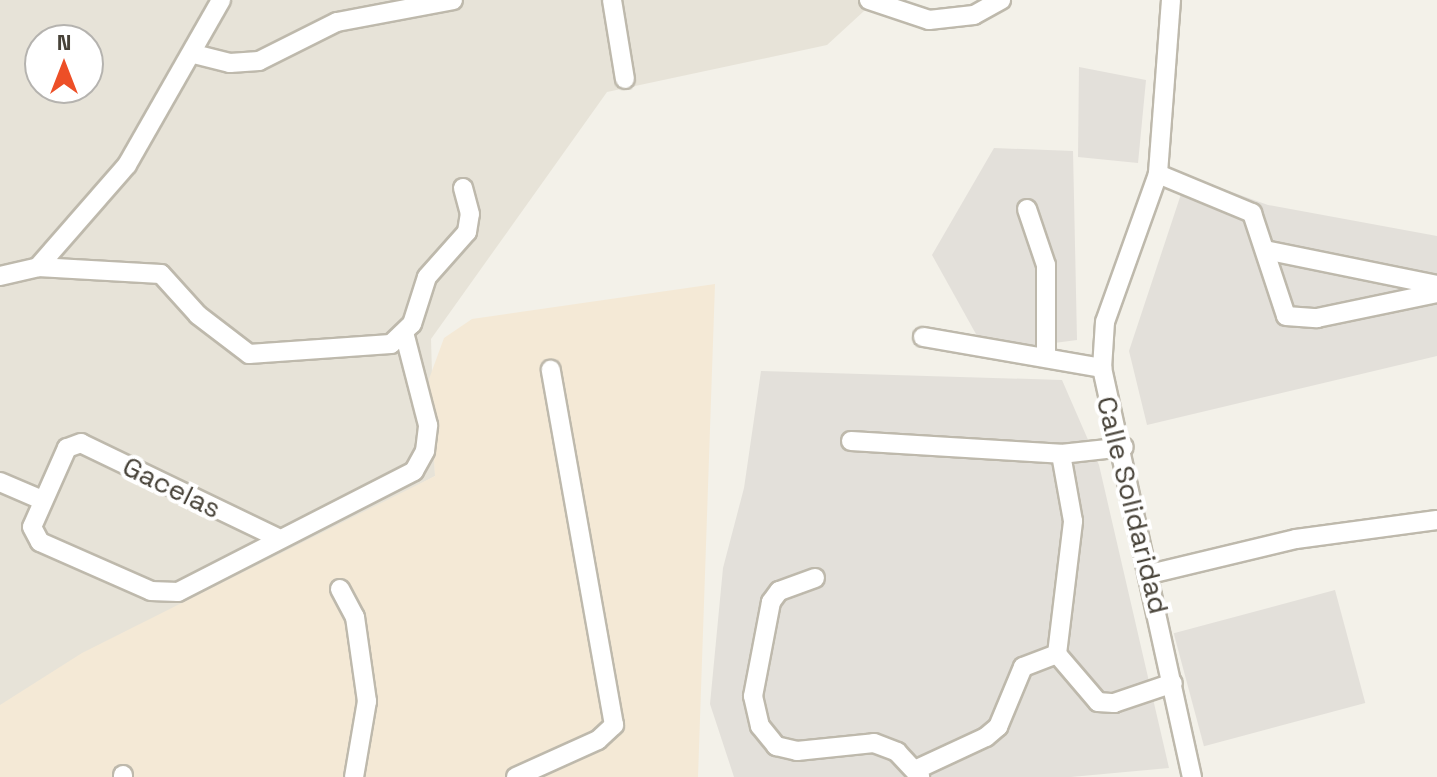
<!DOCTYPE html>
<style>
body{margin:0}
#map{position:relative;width:1437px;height:777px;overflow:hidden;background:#f3f1e9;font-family:"Space Grotesk",sans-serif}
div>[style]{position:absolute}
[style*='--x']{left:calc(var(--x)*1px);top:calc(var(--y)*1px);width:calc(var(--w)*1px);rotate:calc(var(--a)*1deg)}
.residential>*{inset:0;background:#e7e3d8}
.commercial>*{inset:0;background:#f4e9d6}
.industrial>*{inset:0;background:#e3e0da;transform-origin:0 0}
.roads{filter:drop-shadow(2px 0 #beb9ac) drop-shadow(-2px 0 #beb9ac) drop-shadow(0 2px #beb9ac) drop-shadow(0 -2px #beb9ac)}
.minor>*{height:18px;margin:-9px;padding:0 9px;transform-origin:9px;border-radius:9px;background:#fff}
span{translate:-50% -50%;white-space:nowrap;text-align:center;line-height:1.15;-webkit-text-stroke:8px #fff;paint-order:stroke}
.street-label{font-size:28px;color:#474238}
.north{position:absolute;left:24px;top:24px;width:80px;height:80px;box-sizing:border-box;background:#fff;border:2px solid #b5b3af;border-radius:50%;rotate:0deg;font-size:22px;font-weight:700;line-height:32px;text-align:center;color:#474238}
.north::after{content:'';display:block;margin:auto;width:28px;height:36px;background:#ed4f27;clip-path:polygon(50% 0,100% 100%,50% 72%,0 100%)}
</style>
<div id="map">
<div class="residential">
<div style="clip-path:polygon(evenodd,0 0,876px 0,827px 45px,607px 92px,431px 339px,435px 476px,0 713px,0 0,40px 40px,88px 40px,88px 88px,40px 88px,40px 40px)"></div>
</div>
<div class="commercial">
<div style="clip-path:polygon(715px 284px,698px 777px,0 777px,0 705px,82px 653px,435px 476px,429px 379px,444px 338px,472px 319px)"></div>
</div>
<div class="industrial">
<div style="clip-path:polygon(1079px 67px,1146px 80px,1138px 163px,1078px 157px)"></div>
<div style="clip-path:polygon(994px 148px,1073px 151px,1077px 340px,986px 352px,932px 255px)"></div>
<div style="clip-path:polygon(1187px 176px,1268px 205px,1437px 236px,1437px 356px,1147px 425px,1129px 351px)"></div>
<div style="clip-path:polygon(761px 371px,1062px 380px,1099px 465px,1169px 768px,1071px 777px,734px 777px,710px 704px,723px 568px,744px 488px)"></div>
<div style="left:1335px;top:590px;width:117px;height:167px;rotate:75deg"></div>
</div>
<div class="roads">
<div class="minor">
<div style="--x:612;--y:0;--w:80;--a:80.7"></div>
<div style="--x:869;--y:0;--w:63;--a:18.4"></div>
<div style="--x:929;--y:20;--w:45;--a:-6.3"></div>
<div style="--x:974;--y:15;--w:31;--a:-29"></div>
<div style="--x:1171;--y:0;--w:174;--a:94.3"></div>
<div style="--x:1158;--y:174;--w:157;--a:109.7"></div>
<div style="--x:1105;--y:322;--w:46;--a:93.7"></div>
<div style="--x:1102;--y:368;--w:419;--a:77.6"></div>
<div style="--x:194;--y:54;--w:37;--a:14"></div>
<div style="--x:230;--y:63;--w:29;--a:-4"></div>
<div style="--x:259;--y:61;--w:87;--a:-26.6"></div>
<div style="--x:337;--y:22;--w:118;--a:-10.7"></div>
<div style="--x:1158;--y:174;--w:102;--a:22.5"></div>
<div style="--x:1252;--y:213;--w:108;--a:71.7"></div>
<div style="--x:1286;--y:316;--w:31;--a:4"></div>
<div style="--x:1317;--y:318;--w:123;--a:-11.8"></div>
<div style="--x:1027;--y:209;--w:59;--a:71.3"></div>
<div style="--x:1046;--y:265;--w:89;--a:90"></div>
<div style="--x:1265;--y:250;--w:176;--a:11.5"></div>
<div style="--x:38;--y:267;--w:123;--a:3.3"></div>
<div style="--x:161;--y:274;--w:55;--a:47.9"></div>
<div style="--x:198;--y:315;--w:64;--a:37.4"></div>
<div style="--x:249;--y:354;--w:142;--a:-4"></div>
<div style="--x:391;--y:344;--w:29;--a:-44"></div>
<div style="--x:412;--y:324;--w:49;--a:-72.3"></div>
<div style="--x:427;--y:277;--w:60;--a:-48.4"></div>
<div style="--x:467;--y:232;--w:18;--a:-81"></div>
<div style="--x:470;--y:214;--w:27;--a:-105"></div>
<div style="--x:0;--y:276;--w:39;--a:-13"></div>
<div style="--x:38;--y:267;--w:135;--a:-48.9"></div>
<div style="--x:127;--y:165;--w:190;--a:-60.3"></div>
<div style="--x:923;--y:337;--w:182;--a:9.8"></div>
<div style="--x:851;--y:441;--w:210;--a:3.5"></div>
<div style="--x:1061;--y:454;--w:63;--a:-6.3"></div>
<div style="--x:0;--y:482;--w:46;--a:23.2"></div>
<div style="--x:276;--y:537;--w:216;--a:-154.3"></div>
<div style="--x:81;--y:443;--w:15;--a:160"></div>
<div style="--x:67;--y:448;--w:86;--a:113.9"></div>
<div style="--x:32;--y:527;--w:17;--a:62"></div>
<div style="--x:40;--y:542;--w:121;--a:23.8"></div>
<div style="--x:151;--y:591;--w:27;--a:2"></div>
<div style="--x:178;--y:592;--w:265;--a:-27.1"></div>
<div style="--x:414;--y:471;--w:23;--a:-61"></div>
<div style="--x:425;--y:451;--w:26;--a:-83"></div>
<div style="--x:428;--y:425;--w:92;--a:-104.5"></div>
<div style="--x:1150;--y:574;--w:150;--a:-13.5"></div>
<div style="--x:1296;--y:539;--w:142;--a:-7.7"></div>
<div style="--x:815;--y:578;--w:38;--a:160"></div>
<div style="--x:779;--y:591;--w:14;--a:126"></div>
<div style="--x:771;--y:602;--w:96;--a:100.8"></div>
<div style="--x:753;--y:696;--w:31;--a:77"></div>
<div style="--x:760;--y:726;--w:26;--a:51"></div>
<div style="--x:776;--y:746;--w:22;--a:13"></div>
<div style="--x:797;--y:751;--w:77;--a:-5.9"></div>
<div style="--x:874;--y:743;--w:25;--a:21"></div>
<div style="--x:897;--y:752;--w:34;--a:47"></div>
<div style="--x:340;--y:589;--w:32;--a:62"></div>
<div style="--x:355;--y:617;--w:85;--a:81.9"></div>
<div style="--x:367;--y:701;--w:77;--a:99.7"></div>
<div style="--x:1057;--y:654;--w:63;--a:49.5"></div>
<div style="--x:1098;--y:702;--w:16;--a:4"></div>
<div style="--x:1114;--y:703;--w:62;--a:-18.7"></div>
<div style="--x:915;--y:770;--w:78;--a:-24.9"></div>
<div style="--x:986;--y:737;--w:16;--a:-40"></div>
<div style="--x:998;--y:727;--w:65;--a:-67.4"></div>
<div style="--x:1023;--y:667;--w:36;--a:-21"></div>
<div style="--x:1057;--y:654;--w:134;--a:-83.1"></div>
<div style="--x:1073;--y:521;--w:68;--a:-100.2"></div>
<div style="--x:123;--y:775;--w:2;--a:90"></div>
<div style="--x:516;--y:777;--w:90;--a:-24.3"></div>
<div style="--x:598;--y:740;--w:22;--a:-43"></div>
<div style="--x:614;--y:725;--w:361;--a:-100.1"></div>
</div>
</div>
<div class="street-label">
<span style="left:172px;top:487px;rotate:26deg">Gacelas</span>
<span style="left:1133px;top:505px;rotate:76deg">Calle Solidaridad</span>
</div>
<div class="north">N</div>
</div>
